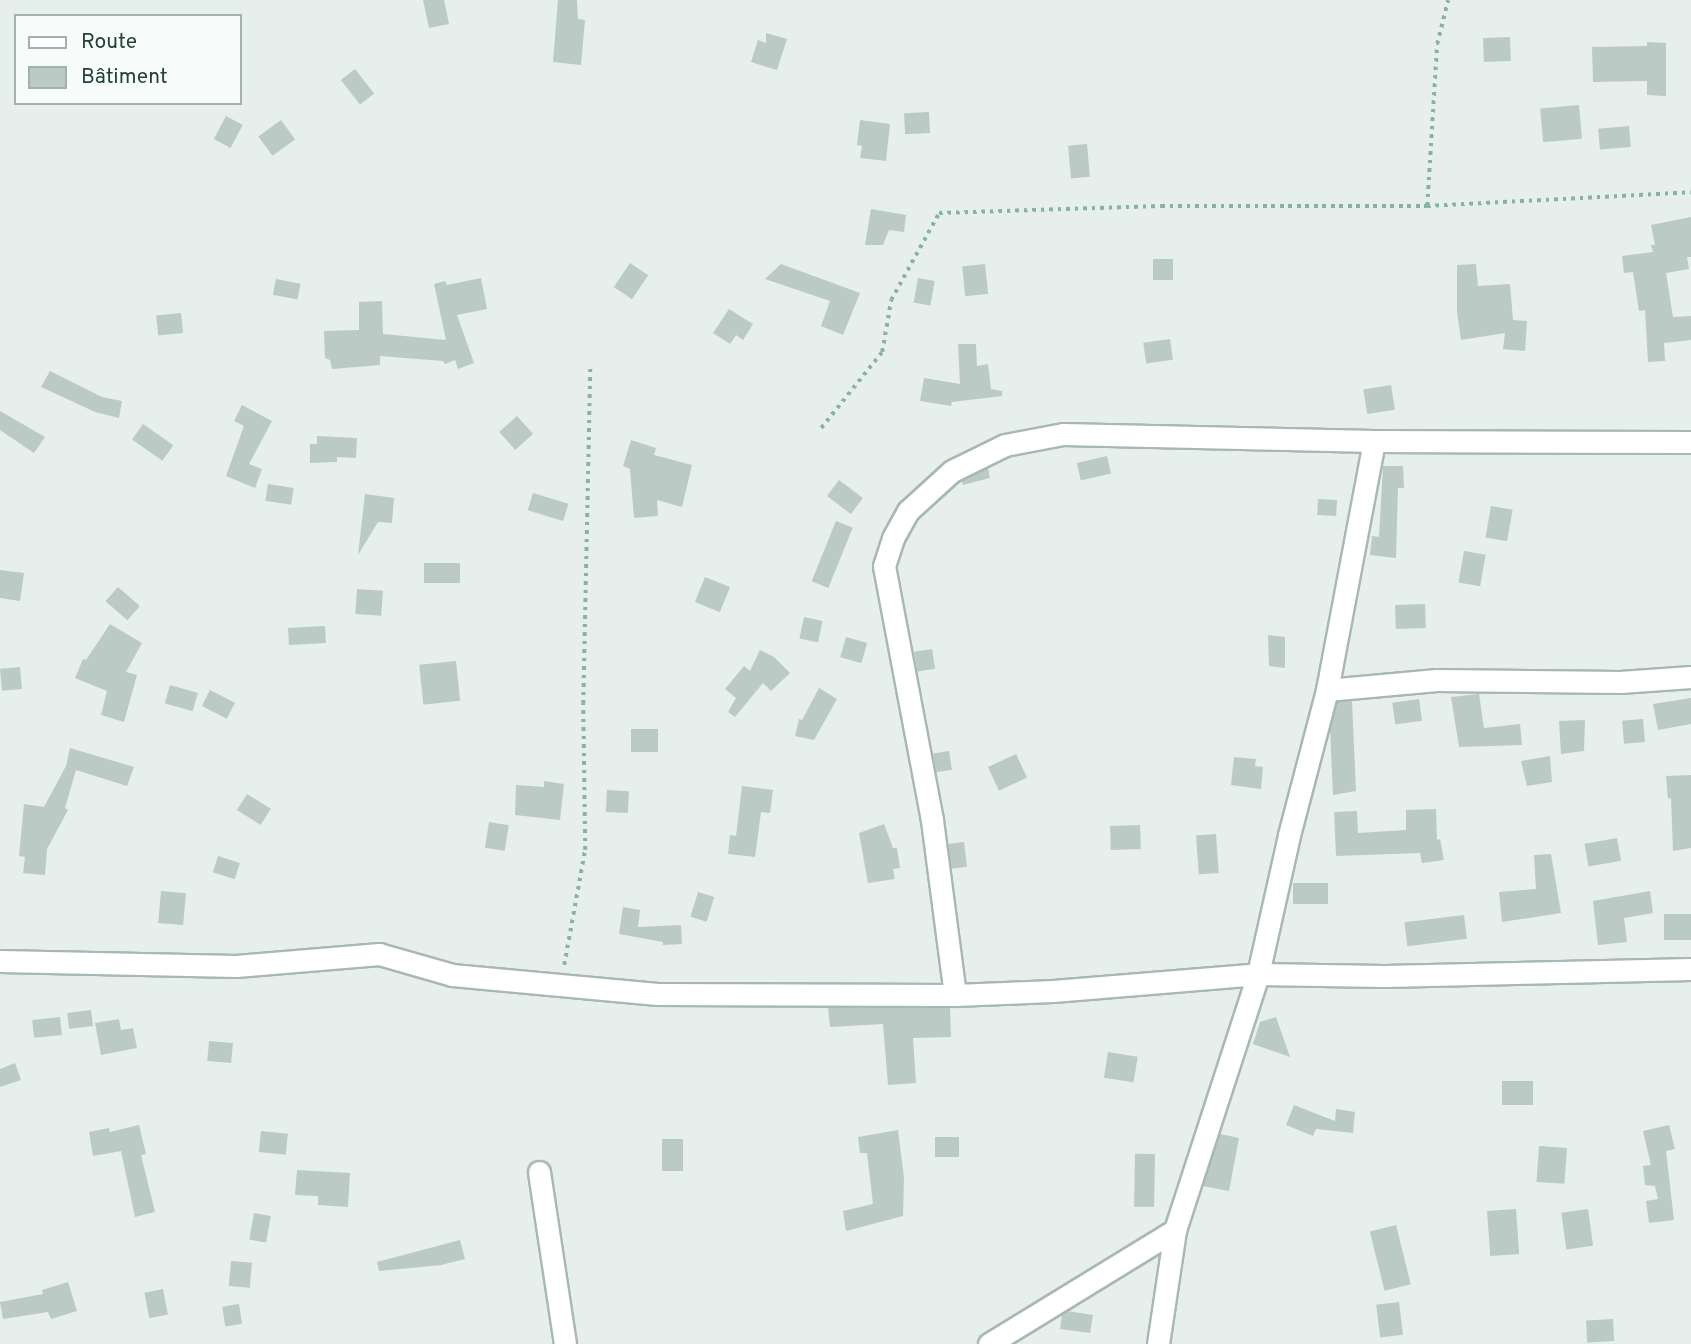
<!DOCTYPE html>
<meta charset="utf-8">
<style>
body{margin:0}
#map{position:relative;width:1691px;height:1344px;overflow:hidden;background:#e6efeb;font-family:Overpass,sans-serif}
div>[style]{position:absolute}
[style*='--x']{left:calc(var(--x)*1px);top:calc(var(--y)*1px);width:calc(var(--w)*1px);rotate:calc(var(--a)*1deg)}
.building>*{inset:0;background:#bbcac4;transform-origin:0 0}
.path>*{height:3.5px;margin-top:-1.75px;transform-origin:0;background:repeating-linear-gradient(90deg,#86b3a5 0 3.5px,transparent 0 8.5px)}
.roads{filter:drop-shadow(2px 0 #a8b8b2) drop-shadow(-2px 0 #a8b8b2) drop-shadow(0 2px #a8b8b2) drop-shadow(0 -2px #a8b8b2)}
.street>*{height:21px;margin:-10.5px;padding:0 10.5px;transform-origin:10.5px;border-radius:10.5px;background:#fff}
span{translate:-50% -50%;white-space:nowrap;text-align:center;line-height:1.15;-webkit-text-stroke:5px #f7fbf9;paint-order:stroke}
.legend{position:absolute;left:14px;top:14px;width:228px;height:91px;box-sizing:border-box;background:#f7fbf9;border:2px solid #a3b1ad;margin:0;padding:9px 12px;list-style:none;font-size:21px;color:#24423a}
.legend li{display:flex;align-items:center;gap:14px;height:35px}
.legend b{width:35px;border:2px solid #a3b1ad}
</style>
<div id="map">
<div class="building">
<div style="clip-path:polygon(423px 0,444px 0,449px 24px,429px 28px)"></div>
<div style="clip-path:polygon(558px 0,577px 0,578px 19px,585px 20px,581px 65px,553px 62px)"></div>
<div style="clip-path:polygon(766px 33px,787px 39px,777px 70px,751px 62px,758px 40px,766px 43px)"></div>
<div style="left:1510px;top:37px;width:24px;height:27px;rotate:88deg"></div>
<div style="clip-path:polygon(1647px 42px,1666px 43px,1666px 96px,1647px 95px,1647px 81px,1593px 82px,1592px 47px,1647px 46px)"></div>
<div style="left:355px;top:69px;width:31px;height:18px;rotate:52deg"></div>
<div style="left:1579px;top:105px;width:34px;height:39px;rotate:85deg"></div>
<div style="left:929px;top:112px;width:21px;height:25px;rotate:87deg"></div>
<div style="left:226px;top:116px;width:19px;height:26px;rotate:28deg"></div>
<div style="left:281px;top:120px;width:24px;height:28px;rotate:54deg"></div>
<div style="clip-path:polygon(860px 120px,890px 124px,886px 161px,860px 158px,862px 146px,857px 145px)"></div>
<div style="left:1629px;top:126px;width:21px;height:31px;rotate:85deg"></div>
<div style="left:1087px;top:144px;width:33px;height:19px;rotate:85deg"></div>
<div style="clip-path:polygon(871px 209px,906px 215px,904px 232px,889px 230px,883px 245px,865px 245px)"></div>
<div style="clip-path:polygon(1691px 217px,1691px 257px,1687px 257px,1689px 269px,1666px 273px,1673px 317px,1691px 316px,1691px 340px,1664px 343px,1665px 361px,1648px 362px,1645px 310px,1639px 311px,1633px 272px,1624px 273px,1622px 256px,1653px 252px,1651px 245px,1655px 245px,1651px 225px)"></div>
<div style="left:1153px;top:259px;width:20px;height:21px"></div>
<div style="left:630px;top:263px;width:22px;height:29px;rotate:34deg"></div>
<div style="clip-path:polygon(781px 264px,860px 293px,843px 335px,821px 326px,830px 301px,765px 279px)"></div>
<div style="left:985px;top:264px;width:30px;height:23px;rotate:84deg"></div>
<div style="clip-path:polygon(1476px 264px,1478px 286px,1510px 284px,1513px 320px,1527px 321px,1525px 351px,1503px 349px,1505px 333px,1461px 340px,1457px 312px,1457px 265px)"></div>
<div style="clip-path:polygon(481px 278px,487px 309px,457px 315px,474px 363px,458px 369px,455px 360px,445px 364px,443px 361px,380px 356px,380px 365px,332px 369px,330px 360px,325px 358px,324px 331px,359px 330px,359px 302px,382px 301px,383px 334px,446px 340px,434px 284px,445px 281px,447px 285px)"></div>
<div style="left:918px;top:278px;width:17px;height:25px;rotate:10deg"></div>
<div style="left:276px;top:279px;width:25px;height:16px;rotate:11deg"></div>
<div style="clip-path:polygon(729px 309px,753px 324px,743px 340px,736px 335px,730px 344px,713px 333px)"></div>
<div style="left:181px;top:313px;width:20px;height:25px;rotate:84deg"></div>
<div style="left:1170px;top:339px;width:21px;height:27px;rotate:82deg"></div>
<div style="clip-path:polygon(958px 344px,976px 344px,977px 366px,988px 364px,991px 389px,1002px 391px,1002px 396px,952px 402px,951px 406px,920px 401px,924px 378px,960px 384px)"></div>
<div style="clip-path:polygon(50px 371px,102px 397px,122px 401px,119px 418px,95px 412px,41px 387px)"></div>
<div style="left:1391px;top:385px;width:25px;height:28px;rotate:81deg"></div>
<div style="clip-path:polygon(242px 405px,272px 421px,249px 464px,262px 469px,255px 488px,226px 476px,244px 426px,234px 421px)"></div>
<div style="clip-path:polygon(0 411px,45px 437px,34px 453px,0 430px)"></div>
<div style="left:517px;top:416px;width:24px;height:24px;rotate:48deg"></div>
<div style="left:143px;top:424px;width:37px;height:19px;rotate:35deg"></div>
<div style="clip-path:polygon(317px 436px,357px 438px,356px 458px,337px 457px,337px 462px,310px 463px,310px 444px,317px 444px)"></div>
<div style="clip-path:polygon(631px 440px,656px 448px,654px 455px,692px 465px,682px 507px,657px 500px,658px 516px,634px 518px,630px 469px,623px 466px)"></div>
<div style="left:1107px;top:456px;width:18px;height:31px;rotate:77deg"></div>
<div style="clip-path:polygon(1383px 466px,1403px 466px,1404px 488px,1398px 488px,1396px 558px,1370px 555px,1372px 536px,1379px 537px)"></div>
<div style="clip-path:polygon(988px 468px,990px 478px,963px 485px,962px 481px)"></div>
<div style="left:839px;top:480px;width:30px;height:20px;rotate:37deg"></div>
<div style="left:268px;top:484px;width:26px;height:17px;rotate:9deg"></div>
<div style="left:533px;top:493px;width:37px;height:18px;rotate:17deg"></div>
<div style="clip-path:polygon(365px 494px,394px 498px,392px 523px,378px 522px,358px 555px)"></div>
<div style="left:1318px;top:499px;width:19px;height:16px;rotate:3deg"></div>
<div style="left:1491px;top:506px;width:22px;height:32px;rotate:10deg"></div>
<div style="left:836px;top:521px;width:18px;height:65px;rotate:22deg"></div>
<div style="left:1464px;top:551px;width:22px;height:32px;rotate:10deg"></div>
<div style="left:424px;top:563px;width:36px;height:20px"></div>
<div style="clip-path:polygon(0 570px,24px 573px,20px 601px,0 598px)"></div>
<div style="left:705px;top:577px;width:27px;height:27px;rotate:22deg"></div>
<div style="left:118px;top:587px;width:29px;height:19px;rotate:41deg"></div>
<div style="left:357px;top:589px;width:26px;height:25px;rotate:4deg"></div>
<div style="left:1425px;top:604px;width:24px;height:30px;rotate:88deg"></div>
<div style="left:804px;top:617px;width:19px;height:22px;rotate:12deg"></div>
<div style="clip-path:polygon(110px 624px,142px 643px,126px 672px,137px 675px,124px 722px,101px 715px,107px 691px,75px 678px,83px 659px,86px 660px)"></div>
<div style="left:325px;top:626px;width:17px;height:37px;rotate:87deg"></div>
<div style="clip-path:polygon(1268px 635px,1285px 637px,1285px 668px,1269px 666px)"></div>
<div style="left:846px;top:637px;width:22px;height:21px;rotate:16deg"></div>
<div style="left:932px;top:649px;width:20px;height:18px;rotate:81deg"></div>
<div style="clip-path:polygon(760px 650px,774px 657px,790px 673px,771px 691px,763px 683px,735px 717px,728px 712px,736px 698px,725px 689px,744px 666px,750px 671px)"></div>
<div style="left:456px;top:661px;width:40px;height:37px;rotate:84deg"></div>
<div style="left:20px;top:667px;width:22px;height:20px;rotate:85deg"></div>
<div style="left:170px;top:685px;width:29px;height:19px;rotate:16deg"></div>
<div style="clip-path:polygon(819px 688px,837px 699px,814px 740px,795px 736px,799px 719px,802px 720px)"></div>
<div style="left:210px;top:690px;width:28px;height:18px;rotate:27deg"></div>
<div style="clip-path:polygon(1479px 694px,1484px 728px,1520px 724px,1522px 745px,1459px 747px,1451px 697px)"></div>
<div style="clip-path:polygon(1691px 698px,1691px 724px,1658px 730px,1653px 704px)"></div>
<div style="left:1419px;top:699px;width:22px;height:27px;rotate:82deg"></div>
<div style="clip-path:polygon(1352px 701px,1356px 791px,1333px 795px,1330px 729px,1337px 702px)"></div>
<div style="left:1643px;top:719px;width:23px;height:21px;rotate:85deg"></div>
<div style="clip-path:polygon(1585px 720px,1584px 751px,1561px 754px,1559px 721px)"></div>
<div style="left:631px;top:729px;width:27px;height:23px"></div>
<div style="clip-path:polygon(70px 748px,134px 767px,127px 786px,76px 770px,65px 808px,68px 810px,47px 849px,45px 875px,23px 873px,25px 857px,19px 856px,24px 804px,44px 807px,66px 766px)"></div>
<div style="left:949px;top:751px;width:19px;height:16px;rotate:81deg"></div>
<div style="left:1016px;top:754px;width:26px;height:31px;rotate:65deg"></div>
<div style="clip-path:polygon(1550px 756px,1552px 782px,1527px 786px,1521px 761px)"></div>
<div style="clip-path:polygon(1234px 757px,1256px 759px,1255px 766px,1263px 767px,1261px 789px,1231px 785px)"></div>
<div style="clip-path:polygon(1691px 775px,1691px 848px,1673px 851px,1671px 798px,1668px 799px,1666px 776px)"></div>
<div style="clip-path:polygon(544px 781px,564px 784px,560px 820px,515px 815px,516px 785px,544px 787px)"></div>
<div style="clip-path:polygon(742px 786px,773px 790px,770px 813px,761px 812px,755px 857px,728px 854px,730px 835px,736px 836px)"></div>
<div style="left:607px;top:790px;width:22px;height:22px;rotate:3deg"></div>
<div style="left:247px;top:794px;width:28px;height:19px;rotate:32deg"></div>
<div style="clip-path:polygon(1436px 809px,1437px 840px,1440px 839px,1444px 860px,1422px 863px,1420px 853px,1336px 856px,1334px 812px,1357px 811px,1358px 833px,1406px 830px,1406px 810px)"></div>
<div style="left:489px;top:822px;width:20px;height:26px;rotate:9deg"></div>
<div style="clip-path:polygon(884px 824px,893px 848px,897px 848px,900px 868px,893px 869px,895px 879px,868px 883px,859px 833px)"></div>
<div style="left:1140px;top:825px;width:24px;height:30px;rotate:88deg"></div>
<div style="left:1216px;top:834px;width:39px;height:20px;rotate:86deg"></div>
<div style="left:1617px;top:838px;width:23px;height:33px;rotate:80deg"></div>
<div style="left:964px;top:842px;width:25px;height:16px;rotate:83deg"></div>
<div style="clip-path:polygon(1551px 854px,1561px 913px,1502px 922px,1499px 892px,1536px 889px,1534px 855px)"></div>
<div style="left:218px;top:856px;width:23px;height:17px;rotate:18deg"></div>
<div style="left:1293px;top:883px;width:35px;height:21px"></div>
<div style="left:161px;top:891px;width:25px;height:32px;rotate:5deg"></div>
<div style="clip-path:polygon(1650px 891px,1653px 913px,1624px 918px,1627px 942px,1598px 945px,1593px 901px)"></div>
<div style="left:698px;top:892px;width:17px;height:26px;rotate:17deg"></div>
<div style="clip-path:polygon(623px 907px,640px 910px,638px 927px,681px 925px,682px 944px,663px 945px,663px 942px,619px 934px)"></div>
<div style="left:1691px;top:914px;width:26px;height:27px;rotate:90deg"></div>
<div style="left:1464px;top:915px;width:24px;height:60px;rotate:83deg"></div>
<div style="clip-path:polygon(828px 1008px,950px 1008px,951px 1037px,913px 1038px,916px 1083px,888px 1085px,883px 1024px,830px 1027px)"></div>
<div style="left:91px;top:1010px;width:16px;height:24px;rotate:83deg"></div>
<div style="left:60px;top:1017px;width:18px;height:28px;rotate:84deg"></div>
<div style="clip-path:polygon(1276px 1017px,1290px 1057px,1253px 1044px,1260px 1022px)"></div>
<div style="clip-path:polygon(119px 1019px,121px 1030px,133px 1028px,137px 1048px,101px 1055px,95px 1023px)"></div>
<div style="left:209px;top:1041px;width:24px;height:20px;rotate:5deg"></div>
<div style="left:1108px;top:1052px;width:30px;height:26px;rotate:9deg"></div>
<div style="clip-path:polygon(15px 1063px,21px 1080px,0 1087px,0 1069px)"></div>
<div style="left:1533px;top:1081px;width:24px;height:31px;rotate:90deg"></div>
<div style="clip-path:polygon(1294px 1105px,1335px 1121px,1336px 1109px,1355px 1112px,1353px 1133px,1316px 1129px,1313px 1136px,1286px 1125px)"></div>
<div style="clip-path:polygon(139px 1125px,146px 1154px,141px 1155px,155px 1212px,135px 1217px,121px 1151px,93px 1156px,89px 1132px,109px 1128px,110px 1132px)"></div>
<div style="clip-path:polygon(1669px 1125px,1675px 1149px,1666px 1151px,1674px 1220px,1649px 1223px,1646px 1201px,1658px 1199px,1655px 1186px,1645px 1185px,1643px 1166px,1651px 1165px,1643px 1131px)"></div>
<div style="clip-path:polygon(898px 1130px,904px 1178px,903px 1216px,846px 1231px,843px 1211px,873px 1204px,867px 1153px,860px 1153px,858px 1137px)"></div>
<div style="left:261px;top:1131px;width:27px;height:21px;rotate:6deg"></div>
<div style="clip-path:polygon(1220px 1134px,1239px 1138px,1229px 1191px,1203px 1186px)"></div>
<div style="left:959px;top:1137px;width:20px;height:24px;rotate:90deg"></div>
<div style="left:662px;top:1139px;width:21px;height:32px"></div>
<div style="left:1539px;top:1146px;width:28px;height:36px;rotate:4deg"></div>
<div style="left:1155px;top:1154px;width:53px;height:20px;rotate:91deg"></div>
<div style="clip-path:polygon(297px 1170px,350px 1173px,348px 1207px,318px 1205px,318px 1196px,295px 1195px)"></div>
<div style="left:1516px;top:1209px;width:45px;height:29px;rotate:86deg"></div>
<div style="left:1588px;top:1209px;width:37px;height:27px;rotate:82deg"></div>
<div style="left:254px;top:1213px;width:17px;height:27px;rotate:10deg"></div>
<div style="left:1396px;top:1225px;width:61px;height:27px;rotate:76deg"></div>
<div style="clip-path:polygon(460px 1240px,465px 1259px,441px 1265px,379px 1271px,377px 1262px)"></div>
<div style="left:231px;top:1261px;width:21px;height:25px;rotate:5deg"></div>
<div style="clip-path:polygon(68px 1282px,77px 1311px,51px 1319px,48px 1312px,3px 1319px,0 1302px,43px 1294px,42px 1290px)"></div>
<div style="left:163px;top:1289px;width:26px;height:19px;rotate:79deg"></div>
<div style="left:1399px;top:1302px;width:33px;height:23px;rotate:83deg"></div>
<div style="left:239px;top:1304px;width:20px;height:17px;rotate:81deg"></div>
<div style="clip-path:polygon(1067px 1311px,1093px 1315px,1090px 1333px,1060px 1329px,1062px 1315px)"></div>
<div style="left:1613px;top:1319px;width:22px;height:27px;rotate:87deg"></div>
</div>
<div class="path">
<div style="--x:1427;--y:206;--w:162;--a:-86.5"></div>
<div style="--x:1437;--y:44;--w:45;--a:-76"></div>
<div style="--x:821;--y:428;--w:97;--a:-51.2"></div>
<div style="--x:882;--y:352;--w:53;--a:-80.2"></div>
<div style="--x:891;--y:300;--w:99;--a:-61.1"></div>
<div style="--x:939;--y:213;--w:222;--a:-1.8"></div>
<div style="--x:1161;--y:206;--w:266;--a:0"></div>
<div style="--x:1427;--y:206;--w:264;--a:-3"></div>
<div style="--x:564;--y:965;--w:117;--a:-79.7"></div>
<div style="--x:585;--y:850;--w:146;--a:-90.8"></div>
<div style="--x:583;--y:704;--w:337;--a:-88.8"></div>
</div>
<div class="roads">
<div class="street">
<div style="--x:1327;--y:690;--w:253;--a:-79.3"></div>
<div style="--x:0;--y:961;--w:236;--a:1.2"></div>
<div style="--x:236;--y:966;--w:144;--a:-4.8"></div>
<div style="--x:379;--y:954;--w:76;--a:16"></div>
<div style="--x:452;--y:975;--w:206;--a:5.3"></div>
<div style="--x:657;--y:994;--w:298;--a:0.2"></div>
<div style="--x:955;--y:995;--w:98;--a:-2.3"></div>
<div style="--x:1053;--y:991;--w:206;--a:-4.7"></div>
<div style="--x:1258;--y:974;--w:126;--a:0.9"></div>
<div style="--x:1384;--y:976;--w:307;--a:-1.3"></div>
<div style="--x:955;--y:995;--w:177;--a:-97.5"></div>
<div style="--x:932;--y:820;--w:258;--a:-100.7"></div>
<div style="--x:884;--y:566;--w:29;--a:-72"></div>
<div style="--x:893;--y:538;--w:31;--a:-61"></div>
<div style="--x:908;--y:511;--w:59;--a:-42.3"></div>
<div style="--x:952;--y:471;--w:59;--a:-26.1"></div>
<div style="--x:1005;--y:445;--w:59;--a:-10.7"></div>
<div style="--x:1063;--y:434;--w:311;--a:1.3"></div>
<div style="--x:1374;--y:441;--w:317;--a:0.2"></div>
<div style="--x:539;--y:1172;--w:174;--a:81.4"></div>
<div style="--x:989;--y:1344;--w:218;--a:-31.5"></div>
<div style="--x:1175;--y:1230;--w:269;--a:-72"></div>
<div style="--x:1258;--y:974;--w:142;--a:-77.4"></div>
<div style="--x:1289;--y:835;--w:150;--a:-75.3"></div>
<div style="--x:1327;--y:690;--w:110;--a:-5.2"></div>
<div style="--x:1437;--y:680;--w:183;--a:0.6"></div>
<div style="--x:1620;--y:682;--w:71;--a:-4"></div>
<div style="--x:1158;--y:1344;--w:115;--a:-81.5"></div>
</div>
</div>
<ul class="legend">
<li><b style="height:9px;background:#fff"></b>Route</li>
<li><b style="height:19px;background:#bbcac4"></b>Bâtiment</li>
</ul>
</div>
